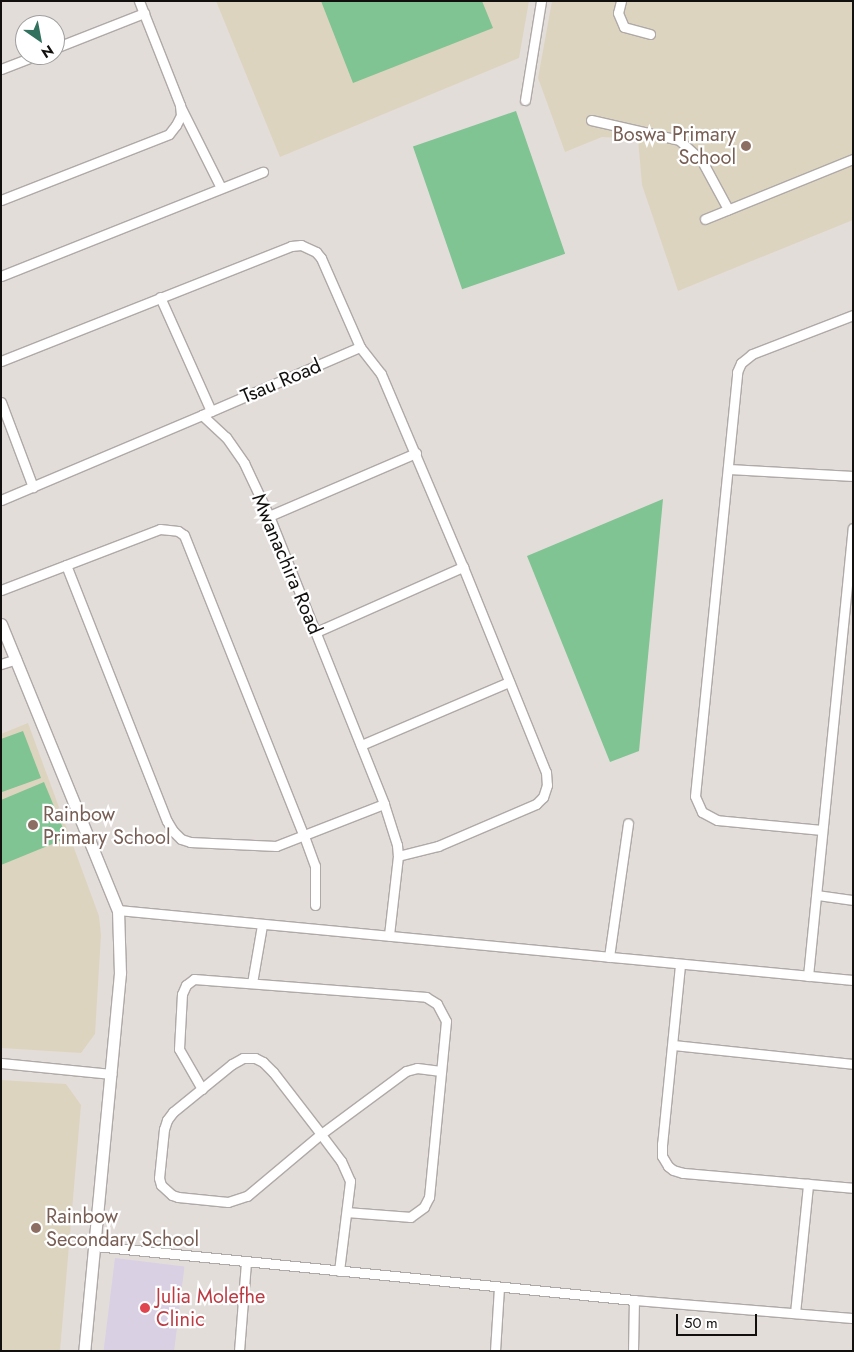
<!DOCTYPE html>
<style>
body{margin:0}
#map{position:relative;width:854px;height:1352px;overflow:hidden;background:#e3ddda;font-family:Jost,sans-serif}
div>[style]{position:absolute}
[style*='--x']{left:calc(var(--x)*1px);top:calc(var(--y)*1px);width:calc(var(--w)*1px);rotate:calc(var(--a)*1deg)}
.education>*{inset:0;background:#ddd4bf}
.medical>*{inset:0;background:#dad0e4;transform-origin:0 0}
.green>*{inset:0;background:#7fc492;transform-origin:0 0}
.roads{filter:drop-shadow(1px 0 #afa9a7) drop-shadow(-1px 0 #afa9a7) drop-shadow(0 1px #afa9a7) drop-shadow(0 -1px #afa9a7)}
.minor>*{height:9px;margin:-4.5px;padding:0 4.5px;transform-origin:4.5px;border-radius:4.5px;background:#fff}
.tertiary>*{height:11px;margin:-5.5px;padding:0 5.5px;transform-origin:5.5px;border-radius:5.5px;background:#fff}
.dots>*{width:14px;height:14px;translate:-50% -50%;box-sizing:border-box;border:2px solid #fff;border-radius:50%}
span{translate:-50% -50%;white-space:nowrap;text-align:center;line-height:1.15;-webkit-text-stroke:4.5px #fff;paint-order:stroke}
.education-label{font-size:20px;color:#785e54}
.right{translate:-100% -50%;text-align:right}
.left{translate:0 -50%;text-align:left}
.street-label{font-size:20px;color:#12100f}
.health-label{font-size:20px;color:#be3a42}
.frame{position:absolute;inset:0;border:2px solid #12100f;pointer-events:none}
.north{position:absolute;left:15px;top:15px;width:50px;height:50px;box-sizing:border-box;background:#fff;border:1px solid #a09f9f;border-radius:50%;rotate:147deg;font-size:14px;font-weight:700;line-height:20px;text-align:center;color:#12100f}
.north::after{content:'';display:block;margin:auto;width:18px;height:22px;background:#32715e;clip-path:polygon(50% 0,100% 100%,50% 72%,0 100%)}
.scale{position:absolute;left:676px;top:1314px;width:81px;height:22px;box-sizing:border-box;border:2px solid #12100f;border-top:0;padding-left:6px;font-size:15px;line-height:18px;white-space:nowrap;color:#12100f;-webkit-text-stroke:4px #fff;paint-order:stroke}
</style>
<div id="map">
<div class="education">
<div style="clip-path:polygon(216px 1px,529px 1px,519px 58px,280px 157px)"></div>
<div style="clip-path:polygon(552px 1px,853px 1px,853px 220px,678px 291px,642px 185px,638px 139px,602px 137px,565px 152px,538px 78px)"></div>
<div style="clip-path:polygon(28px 723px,99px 916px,101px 935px,95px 1034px,81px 1053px,1px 1048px,1px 734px)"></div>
<div style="clip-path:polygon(1px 1080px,66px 1084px,81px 1105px,60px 1351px,1px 1351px)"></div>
</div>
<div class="medical">
<div style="left:115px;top:1258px;width:70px;height:94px;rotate:7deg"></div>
</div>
<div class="green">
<div style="clip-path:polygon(321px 1px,482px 1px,493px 28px,353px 83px)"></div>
<div style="left:516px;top:111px;width:151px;height:109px;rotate:71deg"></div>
<div style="clip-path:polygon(663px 499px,639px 751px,610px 762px,527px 556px)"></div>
<div style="clip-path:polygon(23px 731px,41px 778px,2px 792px,1px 739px)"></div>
<div style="clip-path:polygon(44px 782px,67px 838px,1px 865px,1px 800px)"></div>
</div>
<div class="roads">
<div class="minor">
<div style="--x:621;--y:1;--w:12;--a:104"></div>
<div style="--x:618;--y:13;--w:15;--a:67"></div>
<div style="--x:624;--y:27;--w:27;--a:15"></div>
<div style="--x:55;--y:48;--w:96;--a:-21.5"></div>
<div style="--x:1;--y:69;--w:40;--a:-21"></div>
<div style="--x:525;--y:100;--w:100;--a:-80.8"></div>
<div style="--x:181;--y:108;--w:89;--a:63.4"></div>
<div style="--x:591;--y:120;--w:90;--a:12.8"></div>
<div style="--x:679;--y:140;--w:31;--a:42"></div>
<div style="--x:702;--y:161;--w:55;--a:61.6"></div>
<div style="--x:1;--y:200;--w:180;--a:-21.4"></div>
<div style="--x:169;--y:134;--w:11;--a:-52"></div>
<div style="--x:176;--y:125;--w:11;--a:-63"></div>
<div style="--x:181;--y:115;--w:10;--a:-96"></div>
<div style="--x:180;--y:105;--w:112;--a:-111.5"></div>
<div style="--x:705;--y:219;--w:160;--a:-22.1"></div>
<div style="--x:1;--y:276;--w:282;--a:-21.7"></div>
<div style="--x:160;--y:297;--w:125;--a:65.9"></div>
<div style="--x:1;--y:361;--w:312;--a:-21.6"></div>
<div style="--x:291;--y:246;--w:10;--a:-6"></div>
<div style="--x:301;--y:245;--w:17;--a:25"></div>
<div style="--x:316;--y:252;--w:8;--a:50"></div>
<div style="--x:321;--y:258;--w:97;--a:66.3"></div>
<div style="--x:360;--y:347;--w:34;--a:52"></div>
<div style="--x:381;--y:374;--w:210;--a:67"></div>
<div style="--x:463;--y:567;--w:221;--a:68"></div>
<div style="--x:546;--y:772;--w:13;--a:86"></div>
<div style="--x:547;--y:785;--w:13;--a:108"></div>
<div style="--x:543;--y:797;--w:10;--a:135"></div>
<div style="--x:536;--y:804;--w:107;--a:156.8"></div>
<div style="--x:438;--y:846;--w:41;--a:166"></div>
<div style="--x:1;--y:402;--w:91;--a:69.4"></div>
<div style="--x:202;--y:415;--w:172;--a:-23.3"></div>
<div style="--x:729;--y:469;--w:124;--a:3.2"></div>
<div style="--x:1;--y:500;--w:218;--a:-22.9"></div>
<div style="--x:202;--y:415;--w:33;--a:43"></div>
<div style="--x:226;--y:437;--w:32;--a:55"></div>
<div style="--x:244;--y:463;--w:59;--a:64.7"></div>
<div style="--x:269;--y:516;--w:310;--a:68.2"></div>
<div style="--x:384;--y:804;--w:43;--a:72.4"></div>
<div style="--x:397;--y:845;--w:11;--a:85"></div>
<div style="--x:398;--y:856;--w:80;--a:96.5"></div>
<div style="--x:269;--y:516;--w:160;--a:-23.2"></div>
<div style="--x:66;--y:565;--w:275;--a:68.5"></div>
<div style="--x:167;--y:821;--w:12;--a:59"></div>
<div style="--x:173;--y:831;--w:11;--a:45"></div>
<div style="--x:181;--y:839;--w:9;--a:18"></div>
<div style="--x:190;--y:842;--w:86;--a:2.7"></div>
<div style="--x:276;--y:846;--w:116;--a:-21.3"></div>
<div style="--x:1;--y:590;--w:170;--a:-21"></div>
<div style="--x:160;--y:529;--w:18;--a:6"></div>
<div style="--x:178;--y:531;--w:7;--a:34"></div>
<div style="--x:184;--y:535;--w:324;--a:68.3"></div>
<div style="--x:304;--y:836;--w:32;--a:70"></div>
<div style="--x:315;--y:866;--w:39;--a:90"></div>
<div style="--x:316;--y:632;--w:161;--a:-23.9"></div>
<div style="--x:1;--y:664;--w:16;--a:-18"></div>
<div style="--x:361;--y:745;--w:161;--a:-23.1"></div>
<div style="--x:822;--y:830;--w:105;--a:-174.6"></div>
<div style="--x:717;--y:820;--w:17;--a:-152"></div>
<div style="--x:702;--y:812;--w:17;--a:-114"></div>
<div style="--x:695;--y:796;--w:426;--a:-84.3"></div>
<div style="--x:737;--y:372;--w:10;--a:-66"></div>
<div style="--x:741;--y:363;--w:14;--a:-39"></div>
<div style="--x:752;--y:354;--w:108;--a:-21.1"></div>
<div style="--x:817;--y:895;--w:36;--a:8"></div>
<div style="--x:118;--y:910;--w:738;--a:5.44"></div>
<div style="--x:609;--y:957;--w:135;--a:-81.9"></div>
<div style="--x:680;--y:965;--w:180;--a:95.7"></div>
<div style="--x:662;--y:1144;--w:12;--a:90"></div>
<div style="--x:662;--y:1156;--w:12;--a:59"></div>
<div style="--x:668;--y:1166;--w:6;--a:39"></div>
<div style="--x:673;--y:1170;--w:10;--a:17"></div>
<div style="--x:683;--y:1173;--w:171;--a:5"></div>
<div style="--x:808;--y:976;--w:450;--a:-84.3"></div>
<div style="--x:252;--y:983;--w:59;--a:-80.2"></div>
<div style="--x:673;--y:1045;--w:181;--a:6"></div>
<div style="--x:1;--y:1063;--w:111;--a:5.7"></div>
<div style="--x:202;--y:1089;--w:46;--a:-119.9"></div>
<div style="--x:179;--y:1049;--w:55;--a:-86.9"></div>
<div style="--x:182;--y:994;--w:10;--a:-66"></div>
<div style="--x:186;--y:985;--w:10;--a:-37"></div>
<div style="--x:194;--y:979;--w:233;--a:4.4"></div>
<div style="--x:426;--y:997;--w:13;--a:32"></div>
<div style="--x:437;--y:1004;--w:19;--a:62"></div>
<div style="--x:446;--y:1021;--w:177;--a:95.5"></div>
<div style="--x:429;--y:1197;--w:11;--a:117"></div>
<div style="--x:424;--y:1207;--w:17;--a:144"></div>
<div style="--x:410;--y:1217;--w:63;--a:-175.5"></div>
<div style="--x:95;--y:1246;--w:542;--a:5.72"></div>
<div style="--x:634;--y:1300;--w:220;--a:4.7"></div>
<div style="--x:339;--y:1271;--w:91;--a:-83"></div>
<div style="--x:350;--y:1181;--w:22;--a:-114"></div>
<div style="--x:341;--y:1161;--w:34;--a:-127"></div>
<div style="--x:321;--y:1134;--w:78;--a:-127.7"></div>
<div style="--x:273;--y:1072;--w:14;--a:-135"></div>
<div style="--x:263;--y:1062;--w:9;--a:-153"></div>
<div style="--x:255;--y:1058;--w:12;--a:180"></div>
<div style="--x:243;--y:1058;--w:13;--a:151"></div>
<div style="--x:232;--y:1064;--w:76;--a:140.9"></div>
<div style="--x:173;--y:1112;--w:10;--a:127"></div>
<div style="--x:167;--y:1120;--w:9;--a:108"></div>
<div style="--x:164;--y:1129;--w:49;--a:95.8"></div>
<div style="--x:159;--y:1178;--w:7;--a:74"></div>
<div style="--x:161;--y:1185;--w:15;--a:42"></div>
<div style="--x:172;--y:1195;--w:6;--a:18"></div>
<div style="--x:178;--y:1197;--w:50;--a:5.7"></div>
<div style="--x:228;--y:1202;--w:20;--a:-18"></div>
<div style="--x:247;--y:1196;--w:97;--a:-40"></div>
<div style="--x:321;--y:1134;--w:106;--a:-36.5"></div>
<div style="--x:406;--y:1071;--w:11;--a:-15"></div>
<div style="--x:417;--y:1068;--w:24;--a:7"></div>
<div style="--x:795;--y:1313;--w:130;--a:-84.2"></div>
<div style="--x:239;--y:1351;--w:89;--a:-85.5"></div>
<div style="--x:495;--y:1351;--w:64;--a:-86.4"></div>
<div style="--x:633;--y:1351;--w:51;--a:-88.9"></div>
</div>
<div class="tertiary">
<div style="--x:1;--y:624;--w:309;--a:67.8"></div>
<div style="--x:118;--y:910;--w:63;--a:88.2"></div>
<div style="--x:120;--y:973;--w:380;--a:95.4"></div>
</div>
</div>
<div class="dots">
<div style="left:746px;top:146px;background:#8d6e63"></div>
<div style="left:33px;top:825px;background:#8d6e63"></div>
<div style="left:36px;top:1228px;background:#8d6e63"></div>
<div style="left:145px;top:1308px;background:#e0444e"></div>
</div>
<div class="education-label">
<span class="right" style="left:736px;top:146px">Boswa Primary<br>School</span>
<span class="left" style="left:43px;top:826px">Rainbow<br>Primary School</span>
<span class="left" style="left:46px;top:1228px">Rainbow<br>Secondary School</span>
</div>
<div class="street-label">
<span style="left:281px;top:381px;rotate:-23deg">Tsau Road</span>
<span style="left:287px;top:564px;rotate:67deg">Mwanachira Road</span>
</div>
<div class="health-label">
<span class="left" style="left:156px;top:1308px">Julia Molefhe<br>Clinic</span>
</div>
<div class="frame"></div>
<div class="north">N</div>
<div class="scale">50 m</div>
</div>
